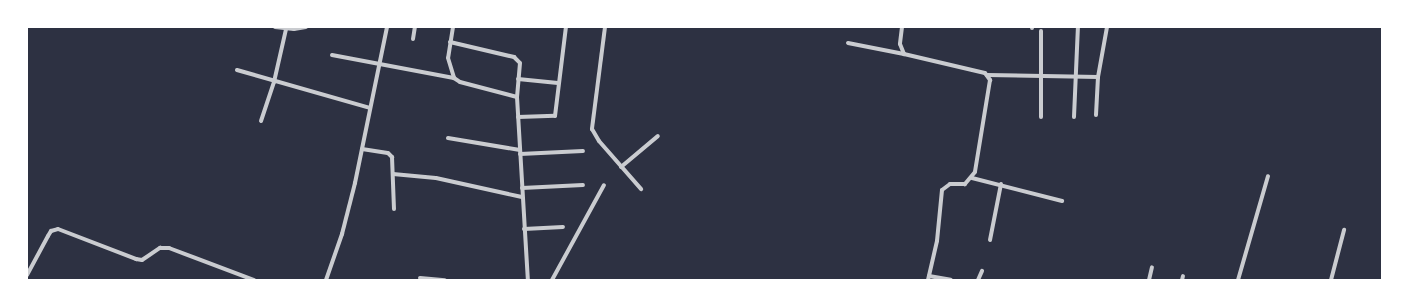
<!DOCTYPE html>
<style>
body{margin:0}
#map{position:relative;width:1409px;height:307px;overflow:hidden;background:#2d3142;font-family:Inter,sans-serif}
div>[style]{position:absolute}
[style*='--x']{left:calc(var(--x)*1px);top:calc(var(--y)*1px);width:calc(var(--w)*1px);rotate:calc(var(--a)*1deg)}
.minor>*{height:4px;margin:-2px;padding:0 2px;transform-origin:2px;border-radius:2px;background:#caccd0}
span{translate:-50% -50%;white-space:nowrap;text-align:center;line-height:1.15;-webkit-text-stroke:4px #fff;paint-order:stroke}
.frame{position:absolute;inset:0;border:28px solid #fff;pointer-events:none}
</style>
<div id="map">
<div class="minor">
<div style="--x:275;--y:27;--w:19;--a:6"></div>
<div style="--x:294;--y:29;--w:12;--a:-9"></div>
<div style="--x:453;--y:27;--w:31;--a:99"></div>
<div style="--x:448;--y:58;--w:21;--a:73"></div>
<div style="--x:454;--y:78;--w:7;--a:34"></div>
<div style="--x:460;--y:82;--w:59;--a:14.7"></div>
<div style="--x:605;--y:27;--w:103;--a:97.3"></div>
<div style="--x:592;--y:129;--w:14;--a:60"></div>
<div style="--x:599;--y:141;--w:64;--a:48.8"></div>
<div style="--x:902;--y:27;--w:17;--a:97"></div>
<div style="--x:900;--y:44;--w:11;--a:68"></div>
<div style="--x:904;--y:54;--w:83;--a:13.2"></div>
<div style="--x:985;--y:73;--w:9;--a:54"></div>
<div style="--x:990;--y:80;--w:93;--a:99.3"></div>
<div style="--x:975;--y:172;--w:16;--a:130"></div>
<div style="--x:965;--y:184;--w:15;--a:180"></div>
<div style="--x:950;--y:184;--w:10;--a:143"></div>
<div style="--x:942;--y:190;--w:51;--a:95.6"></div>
<div style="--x:937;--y:241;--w:40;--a:103"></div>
<div style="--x:1032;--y:28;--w:1;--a:-90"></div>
<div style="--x:413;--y:39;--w:12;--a:-81"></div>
<div style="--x:450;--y:42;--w:66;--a:13.2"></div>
<div style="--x:514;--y:57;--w:8;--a:45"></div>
<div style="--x:520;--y:63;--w:34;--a:95"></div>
<div style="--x:517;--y:97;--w:183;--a:86.6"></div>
<div style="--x:848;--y:43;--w:57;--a:11.1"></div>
<div style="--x:332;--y:55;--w:124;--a:10.7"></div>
<div style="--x:237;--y:70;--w:138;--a:15.9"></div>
<div style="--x:987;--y:75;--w:111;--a:1"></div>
<div style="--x:1098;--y:77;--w:51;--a:-79.8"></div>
<div style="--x:518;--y:79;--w:40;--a:5.7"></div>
<div style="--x:1096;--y:115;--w:38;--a:-87"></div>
<div style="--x:518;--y:117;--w:37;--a:-2"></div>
<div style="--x:555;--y:116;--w:90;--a:-83"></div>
<div style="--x:1041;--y:117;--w:86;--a:-90"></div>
<div style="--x:1074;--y:117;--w:90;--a:-87.5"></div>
<div style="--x:261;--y:121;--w:41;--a:-71.6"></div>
<div style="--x:274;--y:82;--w:54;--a:-77.2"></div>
<div style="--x:448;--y:138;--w:73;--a:9.5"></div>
<div style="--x:362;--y:149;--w:26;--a:9"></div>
<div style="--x:388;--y:153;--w:6;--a:45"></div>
<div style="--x:392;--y:157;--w:52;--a:87.8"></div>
<div style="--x:520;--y:154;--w:63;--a:-2.7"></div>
<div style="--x:621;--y:167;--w:48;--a:-40"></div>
<div style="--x:393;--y:174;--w:43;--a:5.3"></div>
<div style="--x:436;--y:178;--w:88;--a:12.5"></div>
<div style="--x:972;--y:178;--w:93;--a:14.3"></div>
<div style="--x:522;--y:188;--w:61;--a:-2.8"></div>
<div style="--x:524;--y:229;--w:39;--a:-3"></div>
<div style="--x:990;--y:240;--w:57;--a:-78.9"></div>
<div style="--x:27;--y:275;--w:44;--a:-61.7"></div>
<div style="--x:48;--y:236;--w:6;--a:-59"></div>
<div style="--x:51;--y:231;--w:7;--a:-16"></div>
<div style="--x:58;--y:229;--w:84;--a:21"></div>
<div style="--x:136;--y:259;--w:6;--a:9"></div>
<div style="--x:142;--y:260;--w:22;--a:-34"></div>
<div style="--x:160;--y:248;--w:9;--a:0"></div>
<div style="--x:169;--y:248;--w:91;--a:20.6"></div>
<div style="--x:929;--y:276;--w:22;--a:10"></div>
<div style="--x:420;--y:278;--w:25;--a:5"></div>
<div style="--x:326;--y:280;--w:49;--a:-70.8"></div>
<div style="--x:342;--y:234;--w:53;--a:-75.7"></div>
<div style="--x:355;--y:183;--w:159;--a:-78.4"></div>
<div style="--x:552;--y:280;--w:108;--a:-61.3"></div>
<div style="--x:978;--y:280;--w:10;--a:-66"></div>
<div style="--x:1149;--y:280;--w:13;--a:-77"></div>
<div style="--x:1182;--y:280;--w:4;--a:-76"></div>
<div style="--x:1238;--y:280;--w:108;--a:-73.9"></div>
<div style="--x:1331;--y:280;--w:52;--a:-75.4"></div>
</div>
<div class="frame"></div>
</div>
